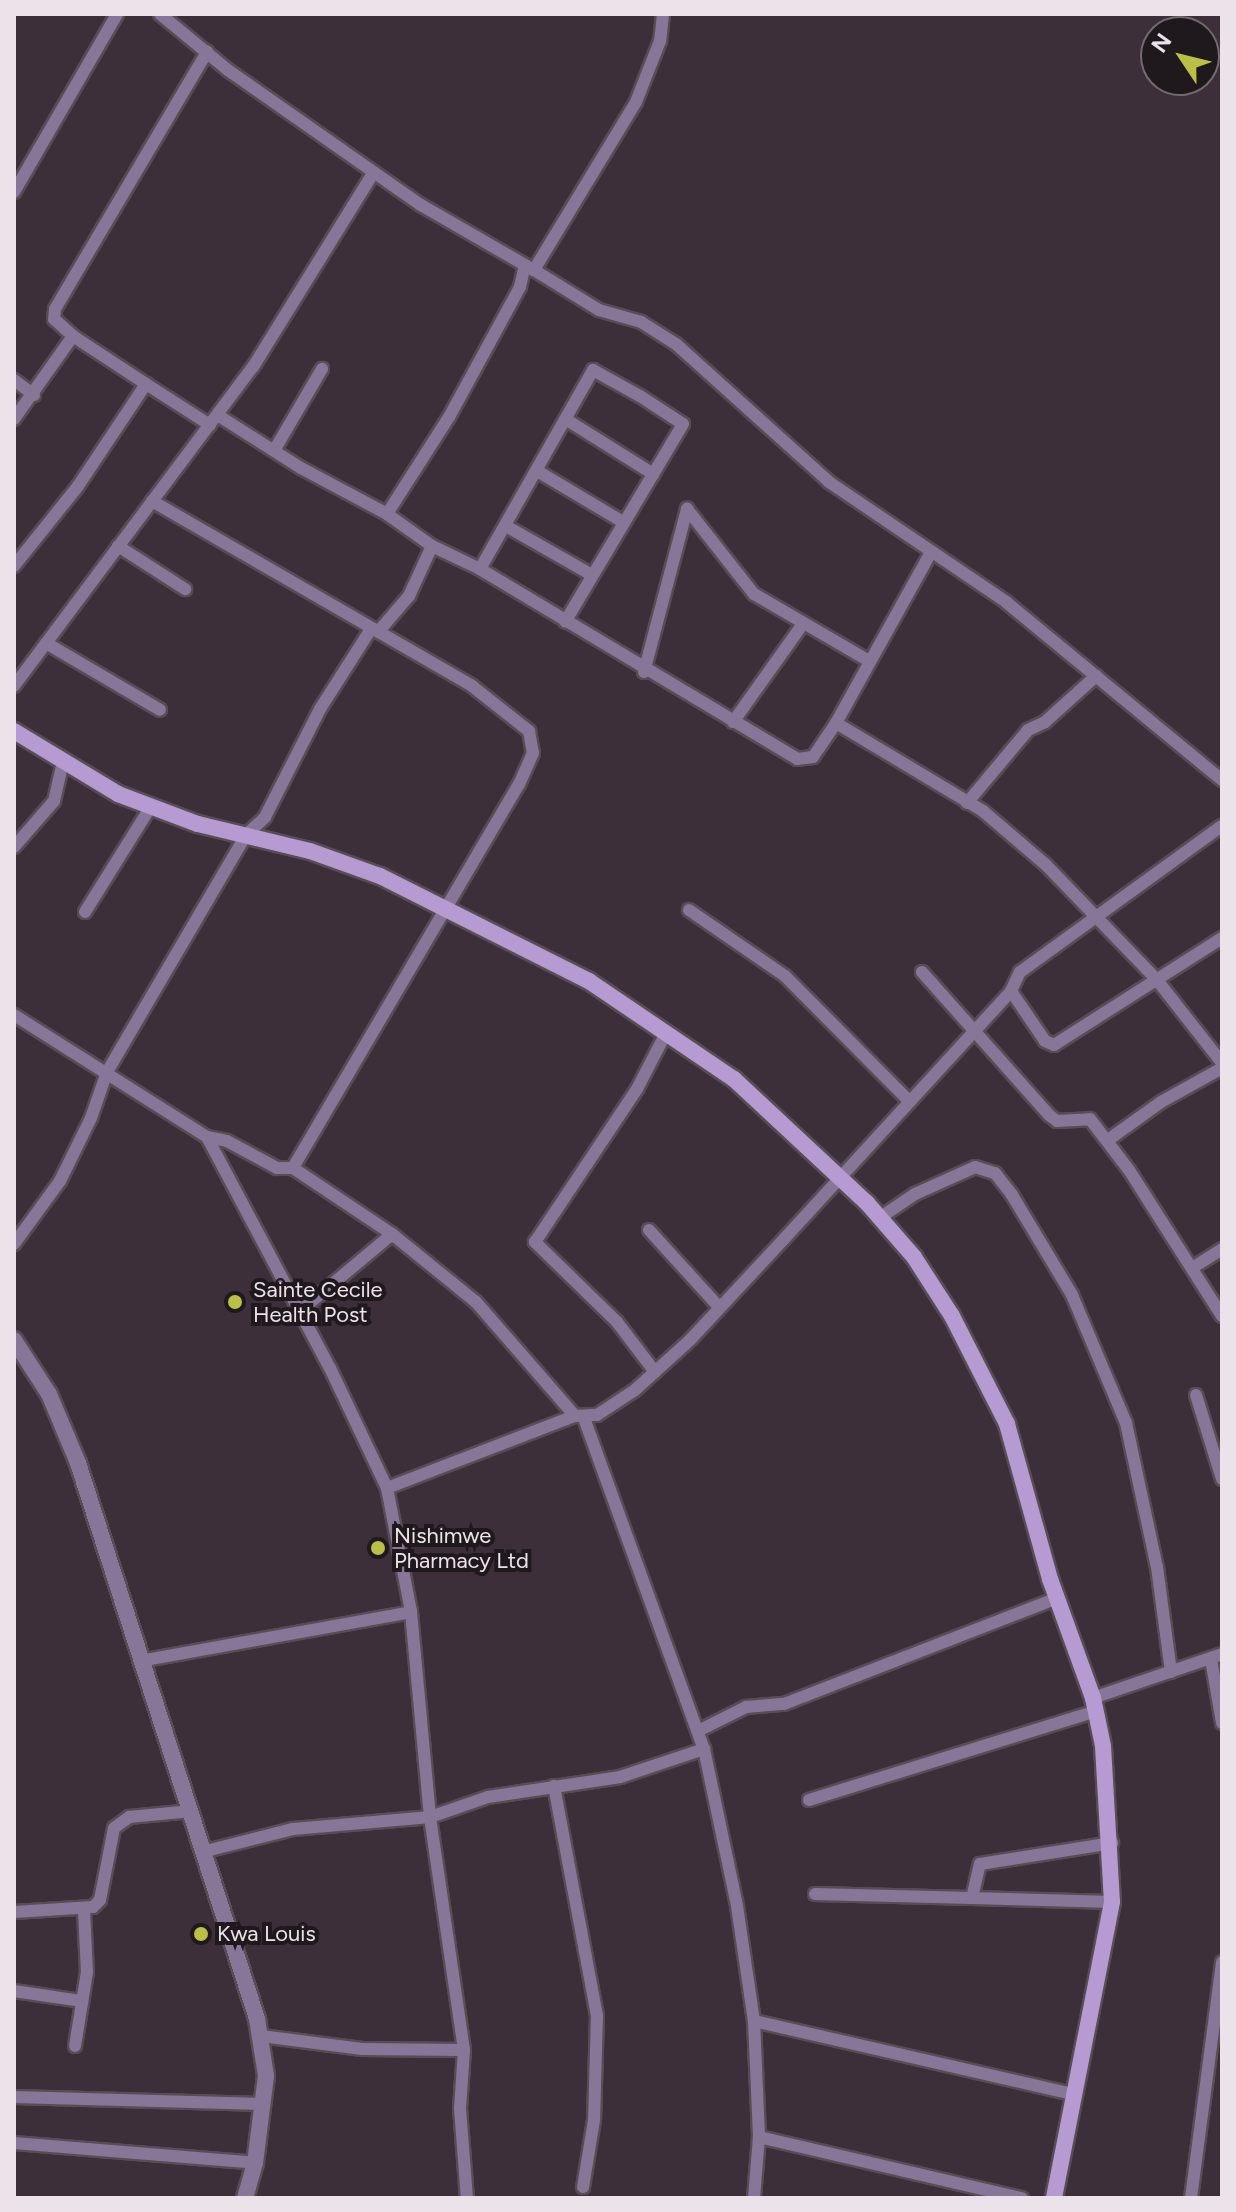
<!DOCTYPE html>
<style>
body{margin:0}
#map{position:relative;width:1236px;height:2212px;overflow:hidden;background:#3c2f39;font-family:Figtree,sans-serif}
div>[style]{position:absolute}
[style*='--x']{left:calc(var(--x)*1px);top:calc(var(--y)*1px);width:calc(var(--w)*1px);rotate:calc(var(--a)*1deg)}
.roads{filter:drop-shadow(2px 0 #584c55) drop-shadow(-2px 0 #584c55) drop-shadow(0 2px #584c55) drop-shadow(0 -2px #584c55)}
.minor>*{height:12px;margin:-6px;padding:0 6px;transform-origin:6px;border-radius:6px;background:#877698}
.tertiary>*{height:16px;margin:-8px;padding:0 8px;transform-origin:8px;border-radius:8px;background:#877698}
.secondary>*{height:16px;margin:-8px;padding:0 8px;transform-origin:8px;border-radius:8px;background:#b69ad2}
.dots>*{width:22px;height:22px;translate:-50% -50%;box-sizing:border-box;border:4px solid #1f191e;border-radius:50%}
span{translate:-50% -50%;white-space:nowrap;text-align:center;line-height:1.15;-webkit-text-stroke:8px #1f191e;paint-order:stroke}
.poi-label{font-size:22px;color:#ebe3e9}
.left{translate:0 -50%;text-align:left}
.frame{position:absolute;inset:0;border:16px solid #ebe3e9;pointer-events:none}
.north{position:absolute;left:1140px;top:16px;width:80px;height:80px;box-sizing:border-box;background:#1f191e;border:2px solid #716a6f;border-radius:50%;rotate:305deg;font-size:22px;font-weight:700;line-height:32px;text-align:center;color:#ebe3e9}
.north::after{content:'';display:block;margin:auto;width:28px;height:36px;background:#bac046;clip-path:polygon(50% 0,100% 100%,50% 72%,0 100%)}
</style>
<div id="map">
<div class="roads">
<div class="minor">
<div style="--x:160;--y:14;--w:88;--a:39.5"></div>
<div style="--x:228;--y:70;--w:236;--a:35"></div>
<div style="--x:421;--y:205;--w:120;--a:30"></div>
<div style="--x:663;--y:14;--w:27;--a:96"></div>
<div style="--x:660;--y:41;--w:66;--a:111.5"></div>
<div style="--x:636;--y:102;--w:197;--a:121.3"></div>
<div style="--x:534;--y:270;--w:10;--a:-151"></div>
<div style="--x:525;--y:265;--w:23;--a:103"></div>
<div style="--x:520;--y:287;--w:148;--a:118.6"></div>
<div style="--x:449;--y:417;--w:115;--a:122.6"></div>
<div style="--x:387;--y:514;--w:55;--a:35.4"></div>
<div style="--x:432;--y:546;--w:53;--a:25.6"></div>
<div style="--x:480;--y:569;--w:370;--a:30.9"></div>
<div style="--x:797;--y:759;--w:16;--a:-7"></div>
<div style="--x:813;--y:757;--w:41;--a:-55.9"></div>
<div style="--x:836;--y:723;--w:171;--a:30.9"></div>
<div style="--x:983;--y:811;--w:83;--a:40.6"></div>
<div style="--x:1046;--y:865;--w:160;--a:46"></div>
<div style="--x:1157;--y:980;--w:105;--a:51.9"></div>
<div style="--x:14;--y:192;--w:206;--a:-59.9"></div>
<div style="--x:534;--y:270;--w:76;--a:31.6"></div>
<div style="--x:599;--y:310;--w:44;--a:15.9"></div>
<div style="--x:641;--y:322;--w:41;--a:32.2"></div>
<div style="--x:676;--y:344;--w:206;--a:42"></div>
<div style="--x:829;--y:482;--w:214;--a:34.1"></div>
<div style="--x:1006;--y:602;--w:280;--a:39.5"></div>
<div style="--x:14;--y:380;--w:25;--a:37"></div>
<div style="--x:146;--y:384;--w:76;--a:32.6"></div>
<div style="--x:219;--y:416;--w:97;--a:32.4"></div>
<div style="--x:301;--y:468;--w:98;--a:28.1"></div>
<div style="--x:14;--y:419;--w:102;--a:-54.6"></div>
<div style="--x:73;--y:336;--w:25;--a:-138"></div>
<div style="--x:54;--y:319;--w:10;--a:-84"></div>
<div style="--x:55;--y:309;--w:299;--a:-59.4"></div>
<div style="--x:567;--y:420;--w:102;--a:32.1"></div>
<div style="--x:275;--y:449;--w:93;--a:-59.6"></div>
<div style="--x:539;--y:472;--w:98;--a:30.8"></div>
<div style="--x:152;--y:501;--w:370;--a:30"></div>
<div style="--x:472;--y:686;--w:73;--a:38.3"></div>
<div style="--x:529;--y:731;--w:22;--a:80"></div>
<div style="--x:533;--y:753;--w:34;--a:114"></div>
<div style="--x:519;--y:784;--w:446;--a:120.5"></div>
<div style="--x:293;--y:1168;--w:119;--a:33.7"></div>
<div style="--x:392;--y:1234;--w:108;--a:39"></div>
<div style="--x:476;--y:1302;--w:151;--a:49"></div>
<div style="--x:506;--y:526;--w:99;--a:29.7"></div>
<div style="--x:118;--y:546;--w:80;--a:32.7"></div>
<div style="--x:14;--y:566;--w:102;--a:-51.3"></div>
<div style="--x:78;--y:486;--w:123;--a:-56.3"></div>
<div style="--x:146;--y:384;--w:87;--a:-146.7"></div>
<div style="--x:480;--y:569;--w:229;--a:-60.4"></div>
<div style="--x:593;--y:370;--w:54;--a:29"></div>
<div style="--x:640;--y:396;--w:51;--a:33.1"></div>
<div style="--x:683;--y:424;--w:230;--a:120.8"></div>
<div style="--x:378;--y:632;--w:48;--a:-49.3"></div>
<div style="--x:409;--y:596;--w:55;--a:-65.3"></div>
<div style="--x:46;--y:643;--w:132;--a:30.4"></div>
<div style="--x:644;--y:672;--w:169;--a:-75.2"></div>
<div style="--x:687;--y:509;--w:108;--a:51.8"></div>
<div style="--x:754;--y:594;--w:133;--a:30.2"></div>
<div style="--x:14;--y:686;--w:399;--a:-53.2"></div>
<div style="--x:253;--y:367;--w:229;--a:-58.2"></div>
<div style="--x:733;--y:722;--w:120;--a:-54.5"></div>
<div style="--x:836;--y:723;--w:196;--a:-60.9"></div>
<div style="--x:967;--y:803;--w:95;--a:-50.1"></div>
<div style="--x:1028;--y:730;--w:19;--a:-25"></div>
<div style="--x:1045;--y:722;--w:69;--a:-42"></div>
<div style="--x:14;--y:847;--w:61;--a:-49"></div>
<div style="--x:54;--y:801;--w:37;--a:-77"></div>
<div style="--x:689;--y:910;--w:116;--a:34.5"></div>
<div style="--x:785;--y:976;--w:173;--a:45.2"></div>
<div style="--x:85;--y:912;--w:123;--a:-58"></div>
<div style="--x:922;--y:972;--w:191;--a:48.4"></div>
<div style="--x:1049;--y:1115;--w:10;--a:37"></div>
<div style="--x:1057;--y:1121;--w:33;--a:-3"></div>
<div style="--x:1090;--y:1119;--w:64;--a:52.6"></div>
<div style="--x:1129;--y:1170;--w:173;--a:57.5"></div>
<div style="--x:1011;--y:991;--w:60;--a:55.8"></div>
<div style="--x:1045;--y:1041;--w:10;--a:24"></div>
<div style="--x:1054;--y:1045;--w:199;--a:-32.5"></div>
<div style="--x:14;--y:1015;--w:228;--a:32.3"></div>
<div style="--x:207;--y:1137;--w:262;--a:62"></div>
<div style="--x:330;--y:1368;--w:133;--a:64.6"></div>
<div style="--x:387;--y:1488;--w:126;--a:79"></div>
<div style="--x:411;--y:1612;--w:206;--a:84.7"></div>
<div style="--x:430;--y:1817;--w:235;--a:81.7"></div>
<div style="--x:464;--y:2050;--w:58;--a:93.9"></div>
<div style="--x:460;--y:2108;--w:90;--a:85.6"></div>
<div style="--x:207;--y:1137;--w:20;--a:11"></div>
<div style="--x:227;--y:1141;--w:57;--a:28.4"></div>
<div style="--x:277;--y:1168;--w:16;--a:0"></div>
<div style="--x:1108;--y:1140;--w:65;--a:-35.6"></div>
<div style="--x:1161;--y:1102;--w:70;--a:-29.1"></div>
<div style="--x:881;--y:1217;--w:41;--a:-34.1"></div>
<div style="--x:915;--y:1194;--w:66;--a:-24.2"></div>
<div style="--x:975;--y:1167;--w:21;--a:17"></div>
<div style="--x:995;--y:1173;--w:28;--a:52"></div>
<div style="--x:1012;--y:1195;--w:117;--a:59"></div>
<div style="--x:1072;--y:1295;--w:139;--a:67.1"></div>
<div style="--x:1126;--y:1423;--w:147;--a:77.9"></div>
<div style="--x:1157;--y:1567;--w:106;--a:82.4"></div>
<div style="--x:649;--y:1230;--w:104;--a:47.7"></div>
<div style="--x:14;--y:1244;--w:78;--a:-53.9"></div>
<div style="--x:60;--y:1181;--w:70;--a:-63.8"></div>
<div style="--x:91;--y:1118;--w:49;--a:-70.8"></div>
<div style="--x:107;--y:1072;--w:275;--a:-59.6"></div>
<div style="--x:246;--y:835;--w:26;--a:-43"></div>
<div style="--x:265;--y:817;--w:121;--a:-63"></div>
<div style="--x:320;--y:709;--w:95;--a:-57.5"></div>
<div style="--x:1192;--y:1268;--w:36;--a:-32"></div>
<div style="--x:300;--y:1311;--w:120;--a:-39.9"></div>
<div style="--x:655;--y:1372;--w:63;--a:-127.2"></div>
<div style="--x:617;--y:1322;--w:115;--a:-135.7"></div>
<div style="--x:535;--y:1242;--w:184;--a:-56.3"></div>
<div style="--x:637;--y:1089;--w:63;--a:-62.6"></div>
<div style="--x:1196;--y:1395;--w:88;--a:72.8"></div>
<div style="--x:584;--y:1418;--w:352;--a:70.1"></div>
<div style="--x:704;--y:1749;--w:160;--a:78.1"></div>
<div style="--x:737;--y:1906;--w:116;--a:81.6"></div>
<div style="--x:754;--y:2021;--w:116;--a:87.5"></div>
<div style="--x:759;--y:2137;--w:61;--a:94.7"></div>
<div style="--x:387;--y:1488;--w:201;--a:-21"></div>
<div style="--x:575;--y:1416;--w:22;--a:-3"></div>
<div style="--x:597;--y:1415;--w:45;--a:-33.3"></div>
<div style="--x:635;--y:1390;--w:76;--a:-42.3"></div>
<div style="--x:691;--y:1339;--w:137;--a:-47.1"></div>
<div style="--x:784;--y:1239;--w:336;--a:-47.5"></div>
<div style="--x:1011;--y:991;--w:21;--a:-65"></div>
<div style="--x:1020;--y:972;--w:249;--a:-35.9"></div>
<div style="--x:1211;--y:1659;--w:65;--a:80.2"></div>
<div style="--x:145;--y:1660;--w:270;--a:-10.2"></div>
<div style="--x:1093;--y:1698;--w:136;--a:-18.8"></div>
<div style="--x:698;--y:1731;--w:54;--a:-26.6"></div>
<div style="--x:746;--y:1707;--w:38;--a:-5"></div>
<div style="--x:784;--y:1704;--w:293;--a:-21.2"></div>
<div style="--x:554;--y:1786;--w:233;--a:79.4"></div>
<div style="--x:597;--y:2015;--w:105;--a:91.6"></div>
<div style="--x:594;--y:2120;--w:68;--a:99.3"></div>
<div style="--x:809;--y:1800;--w:300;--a:-17.2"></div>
<div style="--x:206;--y:1851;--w:90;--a:-14.2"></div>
<div style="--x:293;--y:1829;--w:138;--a:-5"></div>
<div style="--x:430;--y:1817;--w:61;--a:-19"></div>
<div style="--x:488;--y:1797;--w:134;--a:-8.6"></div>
<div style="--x:620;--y:1777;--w:89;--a:-18.4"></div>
<div style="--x:815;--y:1894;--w:157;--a:1.5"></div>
<div style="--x:972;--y:1898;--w:35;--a:-77"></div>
<div style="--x:980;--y:1864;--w:134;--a:-9"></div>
<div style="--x:972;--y:1898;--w:140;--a:1.6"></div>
<div style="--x:14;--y:1912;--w:79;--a:-3.6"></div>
<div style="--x:93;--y:1907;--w:10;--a:-45"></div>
<div style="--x:100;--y:1900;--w:73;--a:-79"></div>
<div style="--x:114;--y:1828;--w:19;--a:-36"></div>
<div style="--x:129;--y:1817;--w:63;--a:-5.4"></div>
<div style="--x:14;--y:1991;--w:69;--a:8.4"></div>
<div style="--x:754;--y:2021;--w:328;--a:12.9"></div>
<div style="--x:261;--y:2036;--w:102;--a:7.3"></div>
<div style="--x:362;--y:2049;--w:102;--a:0.6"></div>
<div style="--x:75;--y:2046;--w:75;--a:-80.8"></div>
<div style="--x:87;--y:1972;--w:61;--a:-92.8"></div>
<div style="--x:14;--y:2097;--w:249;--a:1.6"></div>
<div style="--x:759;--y:2137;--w:270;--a:13.1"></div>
<div style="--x:14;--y:2143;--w:242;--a:4.7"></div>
<div style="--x:1191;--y:2198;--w:238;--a:-82.5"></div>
</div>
<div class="tertiary">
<div style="--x:14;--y:1340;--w:64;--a:57.1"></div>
<div style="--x:49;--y:1394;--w:75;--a:67.2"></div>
<div style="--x:78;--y:1463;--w:584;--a:72.15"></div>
<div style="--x:257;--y:2019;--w:58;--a:81"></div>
<div style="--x:266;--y:2076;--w:88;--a:97.2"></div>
<div style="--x:255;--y:2163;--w:36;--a:106"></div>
</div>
<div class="secondary">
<div style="--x:14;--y:731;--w:122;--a:31.2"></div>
<div style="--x:118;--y:794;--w:85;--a:20.6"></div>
<div style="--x:198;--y:824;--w:115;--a:13.6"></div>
<div style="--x:310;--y:851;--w:74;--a:19.7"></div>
<div style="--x:380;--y:876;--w:234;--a:26.7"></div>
<div style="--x:589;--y:981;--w:175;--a:34.1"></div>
<div style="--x:734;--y:1079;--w:182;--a:43"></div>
<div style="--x:867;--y:1203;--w:72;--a:49"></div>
<div style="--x:914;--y:1257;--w:70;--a:57.2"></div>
<div style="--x:952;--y:1316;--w:121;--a:63"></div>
<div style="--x:1007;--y:1424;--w:161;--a:74.5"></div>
<div style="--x:1050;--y:1579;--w:127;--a:70.1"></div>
<div style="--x:1093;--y:1698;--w:49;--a:78.2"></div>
<div style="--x:1103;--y:1746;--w:156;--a:86.7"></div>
<div style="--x:1112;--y:1902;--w:302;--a:101.1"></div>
</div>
</div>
<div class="dots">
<div style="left:235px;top:1302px;background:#bac046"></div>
<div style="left:378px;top:1548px;background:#bac046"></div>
<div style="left:201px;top:1934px;background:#bac046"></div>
</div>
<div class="poi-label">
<span class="left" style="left:253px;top:1302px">Sainte Cecile<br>Health Post</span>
<span class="left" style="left:394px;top:1548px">Nishimwe<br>Pharmacy Ltd</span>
<span class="left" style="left:217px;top:1934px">Kwa Louis</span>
</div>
<div class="frame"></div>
<div class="north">N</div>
</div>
